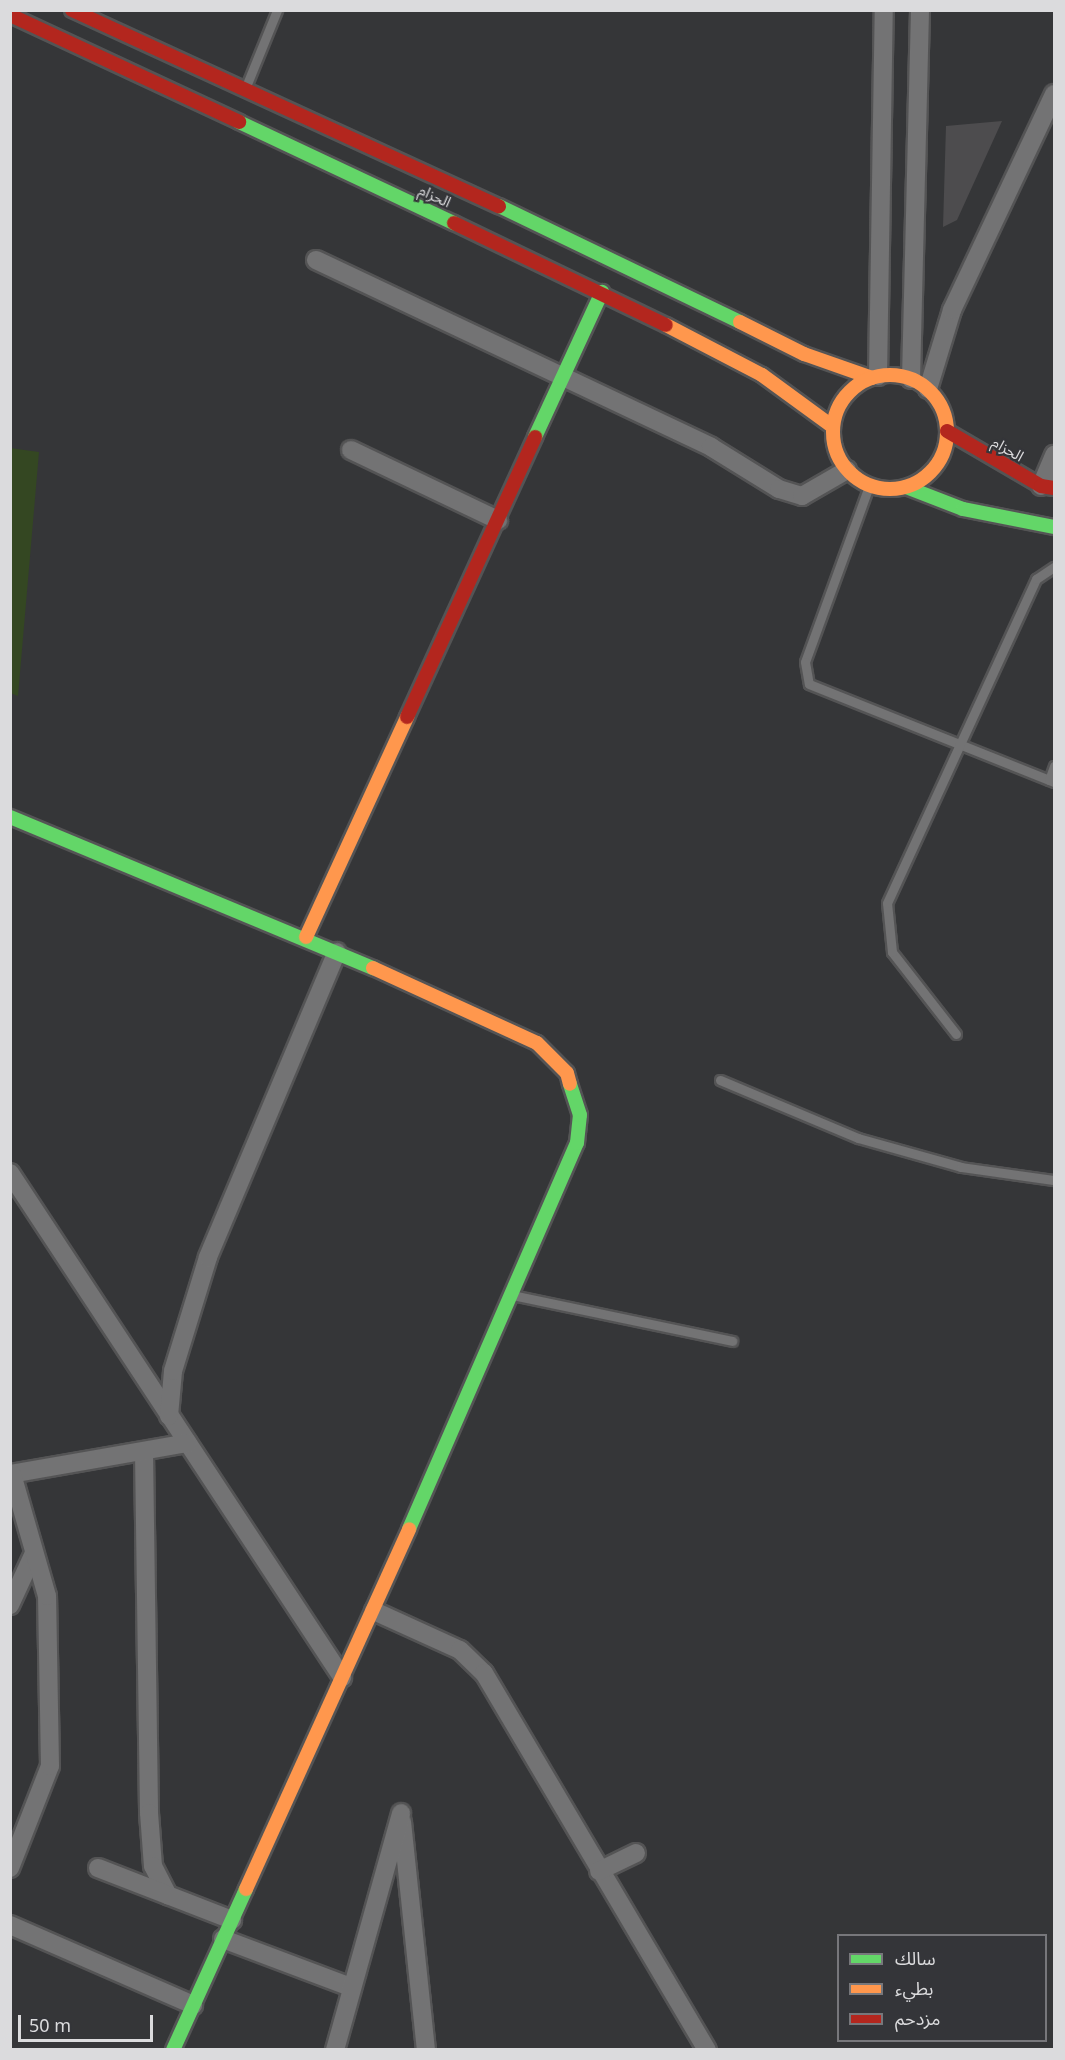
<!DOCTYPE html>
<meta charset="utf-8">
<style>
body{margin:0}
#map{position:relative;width:1065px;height:2060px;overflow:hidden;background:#353638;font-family:"Noto Sans","Noto Sans Arabic",sans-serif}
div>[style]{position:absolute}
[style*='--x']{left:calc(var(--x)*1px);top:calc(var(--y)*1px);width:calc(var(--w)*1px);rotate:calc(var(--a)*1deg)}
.green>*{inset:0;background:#344722}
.building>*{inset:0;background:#4d4c4e}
.roads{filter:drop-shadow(2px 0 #545455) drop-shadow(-2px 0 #545455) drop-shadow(0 2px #545455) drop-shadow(0 -2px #545455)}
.lane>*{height:9px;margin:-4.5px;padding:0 4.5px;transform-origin:4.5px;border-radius:4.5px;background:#737374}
.street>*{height:18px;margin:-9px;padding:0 9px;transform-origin:9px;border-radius:9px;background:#737374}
.fast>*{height:14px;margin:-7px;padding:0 7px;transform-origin:7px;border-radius:7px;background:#63d668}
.slow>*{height:14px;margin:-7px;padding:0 7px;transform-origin:7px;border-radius:7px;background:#ff974d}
.slow>.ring{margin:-7px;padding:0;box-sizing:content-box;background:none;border:14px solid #ff974d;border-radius:50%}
.jam>*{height:14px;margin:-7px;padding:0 7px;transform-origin:7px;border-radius:7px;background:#b3261e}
span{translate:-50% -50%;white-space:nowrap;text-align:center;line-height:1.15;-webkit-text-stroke:4.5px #343539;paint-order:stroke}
.street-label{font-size:15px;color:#dbdbdd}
.frame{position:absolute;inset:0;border:12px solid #dbdbdd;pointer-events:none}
.legend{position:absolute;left:837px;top:1934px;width:210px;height:108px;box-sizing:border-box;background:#343539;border:2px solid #77777b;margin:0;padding:8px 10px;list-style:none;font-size:18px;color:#dbdbdd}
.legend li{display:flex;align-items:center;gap:12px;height:30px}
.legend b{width:30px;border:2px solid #77777b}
.scale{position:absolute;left:18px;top:2015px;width:135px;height:27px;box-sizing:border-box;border:3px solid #dbdbdd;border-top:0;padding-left:8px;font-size:18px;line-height:21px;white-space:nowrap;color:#dbdbdd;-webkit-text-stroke:4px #343539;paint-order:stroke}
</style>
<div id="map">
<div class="green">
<div style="clip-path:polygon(10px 448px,39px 452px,18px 696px,10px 693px)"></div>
</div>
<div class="building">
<div style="clip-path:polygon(1002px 121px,957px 220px,943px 227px,946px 126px)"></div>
</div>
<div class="roads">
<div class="lane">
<div style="--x:245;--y:89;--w:85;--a:-67.9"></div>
<div style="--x:869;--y:486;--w:187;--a:110"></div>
<div style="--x:805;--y:662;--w:22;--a:80"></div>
<div style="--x:809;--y:684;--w:264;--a:21.8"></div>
<div style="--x:1049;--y:780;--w:15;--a:-70"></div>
<div style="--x:956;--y:1034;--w:104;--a:-128"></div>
<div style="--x:892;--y:952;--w:49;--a:-95.8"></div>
<div style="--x:887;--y:903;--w:357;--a:-65.3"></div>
<div style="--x:1036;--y:579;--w:22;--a:-34"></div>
<div style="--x:720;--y:1080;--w:150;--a:22.8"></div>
<div style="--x:858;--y:1138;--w:107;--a:15.7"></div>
<div style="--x:961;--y:1167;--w:94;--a:8"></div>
<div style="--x:517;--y:1296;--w:220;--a:11.8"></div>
</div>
<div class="street">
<div style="--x:316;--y:260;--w:437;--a:25.3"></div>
<div style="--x:711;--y:447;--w:80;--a:31.7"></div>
<div style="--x:779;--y:489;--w:24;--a:17"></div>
<div style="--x:802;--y:496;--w:52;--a:-30"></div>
<div style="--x:878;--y:376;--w:366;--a:-89.1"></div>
<div style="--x:911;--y:379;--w:369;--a:-88.6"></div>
<div style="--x:928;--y:389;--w:83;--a:-73.1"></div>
<div style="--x:952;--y:310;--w:239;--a:-64.7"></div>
<div style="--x:351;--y:450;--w:163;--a:25.5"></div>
<div style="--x:1041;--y:486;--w:34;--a:-67"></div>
<div style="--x:10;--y:1173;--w:604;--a:56.63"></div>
<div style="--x:169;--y:1416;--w:45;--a:-84.9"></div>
<div style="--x:173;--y:1371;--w:119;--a:-72.9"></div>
<div style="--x:208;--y:1257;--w:331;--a:-67.1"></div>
<div style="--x:144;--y:1452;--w:361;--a:89.2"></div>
<div style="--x:149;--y:1813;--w:53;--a:85.7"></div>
<div style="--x:153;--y:1866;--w:33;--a:63"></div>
<div style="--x:10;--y:1474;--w:180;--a:-9.9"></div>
<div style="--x:10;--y:1605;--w:57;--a:-65.2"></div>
<div style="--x:374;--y:1611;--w:94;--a:24.4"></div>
<div style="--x:460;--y:1650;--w:33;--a:44"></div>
<div style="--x:484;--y:1673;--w:438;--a:59.4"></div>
<div style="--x:402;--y:1822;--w:229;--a:84"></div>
<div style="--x:10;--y:1868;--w:110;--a:-68.6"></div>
<div style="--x:50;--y:1766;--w:170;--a:-91"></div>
<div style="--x:47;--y:1596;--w:127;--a:-106"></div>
<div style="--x:98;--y:1868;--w:144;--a:21.2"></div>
<div style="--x:599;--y:1871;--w:41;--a:-25.9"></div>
<div style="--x:10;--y:1925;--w:200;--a:23.6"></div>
<div style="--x:223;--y:1939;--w:137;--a:20.6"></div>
<div style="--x:335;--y:2050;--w:246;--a:-74.4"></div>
</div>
<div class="fast">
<div style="--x:239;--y:122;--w:238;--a:25.2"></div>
<div style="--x:499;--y:206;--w:267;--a:25.7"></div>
<div style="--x:535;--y:437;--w:160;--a:-65.2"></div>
<div style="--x:906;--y:487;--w:61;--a:21.1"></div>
<div style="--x:963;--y:509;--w:93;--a:11.2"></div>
<div style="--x:10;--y:817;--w:393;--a:22.6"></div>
<div style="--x:409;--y:1529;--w:421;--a:-66.5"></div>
<div style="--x:577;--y:1143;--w:28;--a:-84"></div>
<div style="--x:580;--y:1115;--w:33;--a:-108"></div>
<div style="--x:173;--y:2050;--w:177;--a:-65.6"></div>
</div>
<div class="slow">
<div style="--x:740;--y:322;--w:72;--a:26.6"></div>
<div style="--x:804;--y:354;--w:72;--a:19.4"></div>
<div style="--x:666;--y:325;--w:108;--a:27.5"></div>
<div style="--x:762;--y:375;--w:88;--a:36.2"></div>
<div class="ring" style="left:833px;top:375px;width:100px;height:100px"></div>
<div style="--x:306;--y:937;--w:242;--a:-65.3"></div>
<div style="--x:373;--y:968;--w:180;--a:24.6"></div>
<div style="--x:537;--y:1043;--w:42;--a:45"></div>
<div style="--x:567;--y:1073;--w:11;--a:75"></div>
<div style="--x:246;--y:1889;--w:395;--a:-65.6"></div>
</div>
<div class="jam">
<div style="--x:72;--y:10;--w:470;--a:24.7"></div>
<div style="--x:10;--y:15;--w:253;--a:25"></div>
<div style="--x:454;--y:223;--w:235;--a:25.7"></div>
<div style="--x:947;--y:431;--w:109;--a:30.3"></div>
<div style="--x:1041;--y:486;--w:13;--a:9"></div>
<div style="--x:407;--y:717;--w:308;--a:-65.4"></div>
</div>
</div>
<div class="street-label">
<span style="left:435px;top:196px;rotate:25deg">الحزام</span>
<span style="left:1008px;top:449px;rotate:30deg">الحزام</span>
</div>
<div class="frame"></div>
<ul class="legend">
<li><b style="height:8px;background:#63d668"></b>سالك</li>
<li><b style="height:8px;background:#ff974d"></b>بطيء</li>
<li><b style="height:8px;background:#b3261e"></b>مزدحم</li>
</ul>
<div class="scale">50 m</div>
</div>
